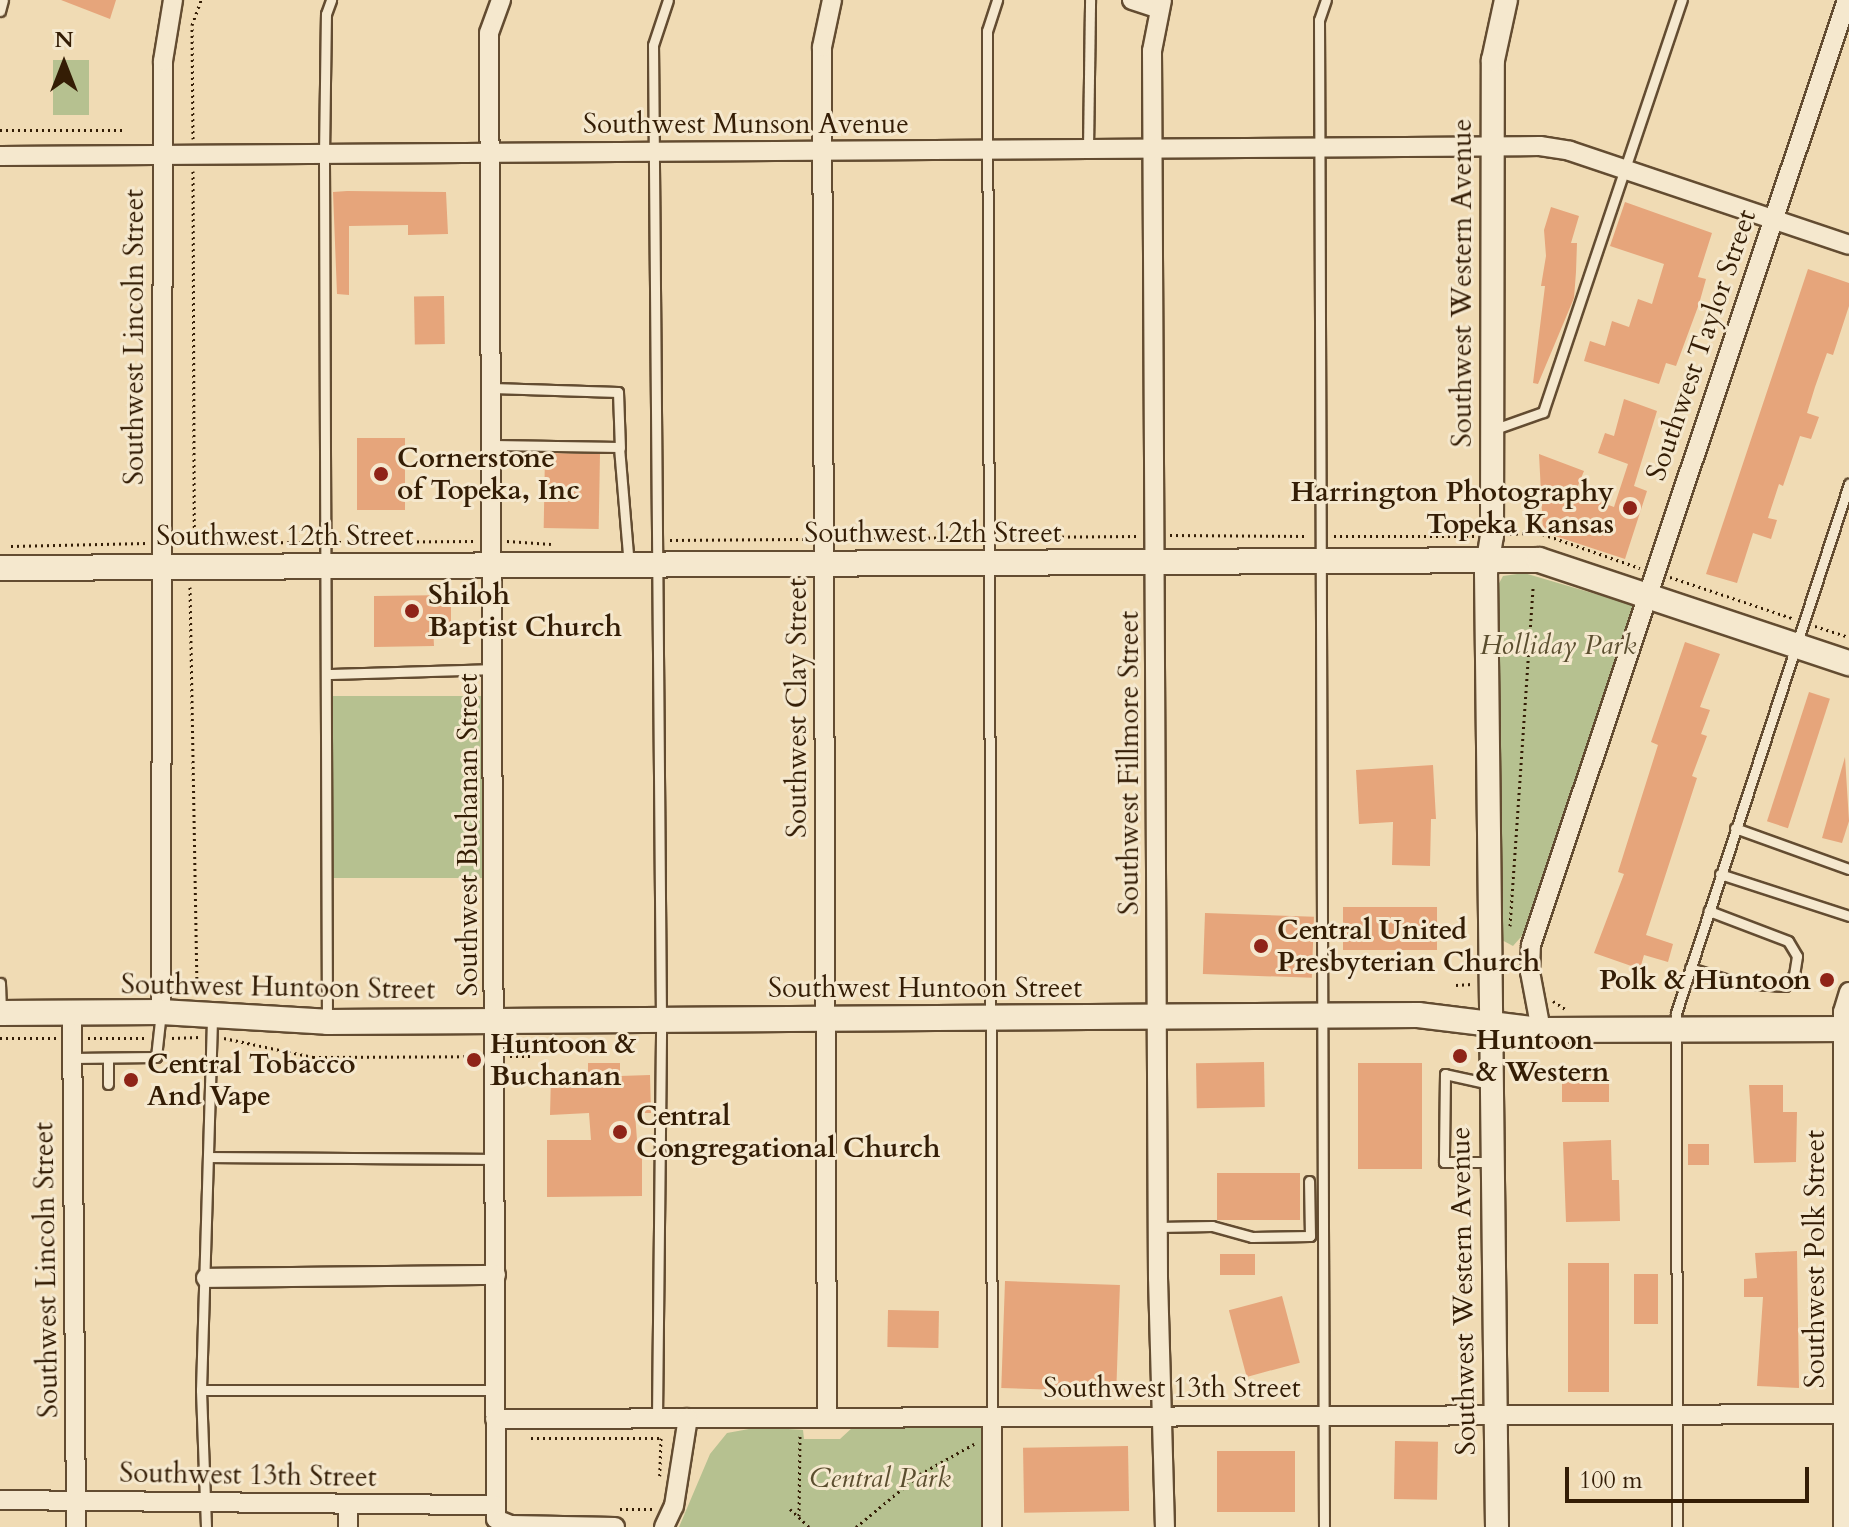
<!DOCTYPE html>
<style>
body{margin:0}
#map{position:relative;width:1849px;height:1527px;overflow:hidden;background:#f0dbb4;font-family:Cardo,serif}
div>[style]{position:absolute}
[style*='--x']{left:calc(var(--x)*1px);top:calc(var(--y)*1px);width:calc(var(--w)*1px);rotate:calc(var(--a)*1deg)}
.green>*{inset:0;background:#b6c190;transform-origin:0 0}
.building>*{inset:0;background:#e6a57b;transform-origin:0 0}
.path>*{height:3px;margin-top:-1.5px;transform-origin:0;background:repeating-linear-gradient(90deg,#341d05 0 2px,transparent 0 6px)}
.roads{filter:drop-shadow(2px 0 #634c31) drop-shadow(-2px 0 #634c31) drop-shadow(0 2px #634c31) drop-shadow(0 -2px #634c31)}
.service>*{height:9px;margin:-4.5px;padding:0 4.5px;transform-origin:4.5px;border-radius:4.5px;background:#f5e8ce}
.minor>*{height:18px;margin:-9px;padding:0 9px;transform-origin:9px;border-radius:9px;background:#f5e8ce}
.tertiary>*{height:22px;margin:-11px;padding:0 11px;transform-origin:11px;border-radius:11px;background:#f5e8ce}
.secondary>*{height:24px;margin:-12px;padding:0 12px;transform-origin:12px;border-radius:12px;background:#f5e8ce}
.dots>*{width:22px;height:22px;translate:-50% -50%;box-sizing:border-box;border:4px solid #f5e8ce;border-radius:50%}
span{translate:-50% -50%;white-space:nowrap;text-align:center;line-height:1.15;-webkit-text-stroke:6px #f5e8ce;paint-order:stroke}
.street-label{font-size:28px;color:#341d05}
.poi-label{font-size:28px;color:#341d05;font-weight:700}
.left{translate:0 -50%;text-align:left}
.right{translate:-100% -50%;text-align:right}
.park-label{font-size:28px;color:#5b4e2f;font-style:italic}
.north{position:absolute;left:24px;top:24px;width:80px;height:80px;-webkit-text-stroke:6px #f5e8ce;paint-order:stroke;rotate:0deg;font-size:22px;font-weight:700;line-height:32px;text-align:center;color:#341d05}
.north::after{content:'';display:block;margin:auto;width:28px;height:36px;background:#341d05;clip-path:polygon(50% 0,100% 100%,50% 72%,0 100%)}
.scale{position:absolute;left:1565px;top:1467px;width:244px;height:36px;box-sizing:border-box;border:4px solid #341d05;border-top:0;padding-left:10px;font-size:24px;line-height:28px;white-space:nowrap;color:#341d05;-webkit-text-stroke:6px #f5e8ce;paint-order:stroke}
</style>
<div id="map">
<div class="green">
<div style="left:53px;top:60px;width:36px;height:55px"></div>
<div style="clip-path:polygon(1524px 573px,1633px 605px,1527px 930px,1513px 946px,1500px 939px,1497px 587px,1503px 576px)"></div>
<div style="left:333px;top:696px;width:150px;height:182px"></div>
<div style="clip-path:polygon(986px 1426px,985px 1527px,679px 1527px,710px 1454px,727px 1433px,760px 1427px,803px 1430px,804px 1439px,840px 1439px,853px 1427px)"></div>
</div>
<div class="building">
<div style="clip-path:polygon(61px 0,116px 0,110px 19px)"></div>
<div style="clip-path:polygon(347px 191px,446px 192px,448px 234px,408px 235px,408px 225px,349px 226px,349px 295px,337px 294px,333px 192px)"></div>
<div style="clip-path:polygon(1625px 202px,1712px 233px,1698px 277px,1706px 279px,1699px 304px,1676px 366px,1666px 363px,1659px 384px,1584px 361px,1590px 341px,1605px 346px,1612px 321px,1629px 327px,1638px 299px,1652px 304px,1664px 264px,1610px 246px)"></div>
<div style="clip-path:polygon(1551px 207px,1579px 216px,1571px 243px,1577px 243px,1576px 272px,1574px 298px,1538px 384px,1533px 383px,1545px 286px,1541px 286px,1546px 256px,1544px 230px)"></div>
<div style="clip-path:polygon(1808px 269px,1849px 283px,1849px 306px,1833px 355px,1827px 353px,1815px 387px,1807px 413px,1819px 417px,1811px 439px,1800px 436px,1783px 486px,1779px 484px,1768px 518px,1777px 520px,1771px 539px,1753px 533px,1737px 583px,1706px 574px)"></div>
<div style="left:444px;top:296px;width:48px;height:30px;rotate:89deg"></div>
<div style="clip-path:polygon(1624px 399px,1657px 411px,1634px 486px,1647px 491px,1625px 559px,1543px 532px,1539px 454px,1584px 471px,1575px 493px,1614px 507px,1628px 464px,1598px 453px,1605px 433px,1614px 436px)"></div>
<div style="left:357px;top:438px;width:48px;height:72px"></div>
<div style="left:545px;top:453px;width:55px;height:75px;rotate:1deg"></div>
<div style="clip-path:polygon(451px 595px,451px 626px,433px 626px,434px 646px,374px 647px,374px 596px)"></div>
<div style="clip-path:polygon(1685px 642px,1720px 654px,1700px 707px,1710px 710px,1701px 734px,1707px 736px,1692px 776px,1697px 778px,1646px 935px,1673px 944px,1668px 962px,1644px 955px,1640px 969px,1594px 953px,1624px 874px,1618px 872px,1658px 745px,1651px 742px)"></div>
<div style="left:1809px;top:692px;width:22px;height:136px;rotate:18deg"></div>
<div style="clip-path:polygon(1845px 757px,1849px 821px,1842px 843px,1822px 838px)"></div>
<div style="clip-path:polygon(1433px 765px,1436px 819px,1431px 819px,1430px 866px,1392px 865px,1393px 822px,1359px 824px,1356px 770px)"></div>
<div style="left:1437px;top:907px;width:43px;height:94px;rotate:90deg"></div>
<div style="left:1205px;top:913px;width:109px;height:61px;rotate:2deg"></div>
<div style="left:1264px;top:1062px;width:45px;height:68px;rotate:89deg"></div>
<div style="clip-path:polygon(588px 1063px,620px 1063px,620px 1076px,650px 1075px,651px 1113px,635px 1113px,637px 1140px,642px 1140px,642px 1196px,547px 1197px,547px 1140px,591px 1140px,589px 1113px,550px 1115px,551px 1075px,588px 1074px)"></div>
<div style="left:1358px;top:1063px;width:64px;height:106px"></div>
<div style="left:1562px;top:1068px;width:47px;height:34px"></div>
<div style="clip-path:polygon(1749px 1085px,1783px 1085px,1783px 1112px,1797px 1112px,1796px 1162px,1754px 1163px)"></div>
<div style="clip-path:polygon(1611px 1140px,1612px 1180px,1619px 1180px,1620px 1221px,1566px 1222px,1563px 1142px)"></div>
<div style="left:1688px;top:1144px;width:21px;height:21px"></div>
<div style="left:1217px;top:1173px;width:83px;height:47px"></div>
<div style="clip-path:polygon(1797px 1251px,1799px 1388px,1757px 1386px,1763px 1297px,1744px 1297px,1744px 1279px,1757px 1278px,1755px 1253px)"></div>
<div style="left:1255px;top:1254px;width:21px;height:35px;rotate:90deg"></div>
<div style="left:1568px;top:1263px;width:41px;height:129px"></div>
<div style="left:1634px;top:1274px;width:24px;height:50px"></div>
<div style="left:1005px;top:1281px;width:115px;height:107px;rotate:2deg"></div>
<div style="left:1282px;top:1296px;width:69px;height:55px;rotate:75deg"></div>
<div style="left:888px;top:1310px;width:51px;height:37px;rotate:1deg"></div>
<div style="left:1395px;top:1441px;width:43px;height:58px;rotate:1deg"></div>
<div style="left:1128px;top:1446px;width:65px;height:105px;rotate:89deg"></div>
<div style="left:1217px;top:1451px;width:78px;height:61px"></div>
</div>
<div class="path">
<div style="--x:0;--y:130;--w:124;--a:0"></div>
<div style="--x:193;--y:139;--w:114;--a:-90.5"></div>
<div style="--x:192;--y:25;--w:27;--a:-70"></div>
<div style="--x:193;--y:171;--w:372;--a:89.8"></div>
<div style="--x:1510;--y:534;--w:27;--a:-4"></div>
<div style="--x:1537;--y:532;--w:109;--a:19.3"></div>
<div style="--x:1170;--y:535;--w:137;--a:0.4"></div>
<div style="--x:1334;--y:536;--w:141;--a:0"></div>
<div style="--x:1002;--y:537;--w:137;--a:-0.4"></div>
<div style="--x:838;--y:539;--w:137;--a:-0.8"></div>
<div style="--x:670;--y:540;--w:137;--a:-0.4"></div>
<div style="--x:507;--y:541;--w:44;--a:3.9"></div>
<div style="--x:339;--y:542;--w:136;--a:-0.4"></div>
<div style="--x:179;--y:543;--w:136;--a:-0.4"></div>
<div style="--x:11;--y:546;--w:136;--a:-1.3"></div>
<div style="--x:1670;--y:577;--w:129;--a:18.6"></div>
<div style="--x:190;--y:587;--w:404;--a:89"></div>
<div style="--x:1815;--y:626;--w:36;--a:18"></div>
<div style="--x:1510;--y:926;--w:339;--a:-86.1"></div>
<div style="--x:1456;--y:985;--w:16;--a:-4"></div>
<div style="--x:1553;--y:1001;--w:17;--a:33"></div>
<div style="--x:0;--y:1038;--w:56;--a:0"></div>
<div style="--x:88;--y:1038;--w:56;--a:0"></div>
<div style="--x:172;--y:1038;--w:28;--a:-2"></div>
<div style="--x:224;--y:1038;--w:91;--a:12.1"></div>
<div style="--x:313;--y:1057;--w:165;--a:-0.3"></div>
<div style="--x:510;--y:1056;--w:20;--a:0"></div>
<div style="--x:531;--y:1438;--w:130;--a:0"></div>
<div style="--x:661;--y:1438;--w:38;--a:92"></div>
<div style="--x:620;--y:1509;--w:32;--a:0"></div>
<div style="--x:790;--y:1509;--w:26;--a:43"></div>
<div style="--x:799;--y:1516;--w:80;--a:-89.3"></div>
<div style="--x:856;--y:1527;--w:83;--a:-39.6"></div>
<div style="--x:920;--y:1474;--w:62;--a:-29.1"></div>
</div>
<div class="roads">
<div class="service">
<div style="--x:0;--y:11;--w:11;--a:-75"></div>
<div style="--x:1088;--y:149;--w:149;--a:-89.2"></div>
<div style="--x:492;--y:388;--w:126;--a:1.8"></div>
<div style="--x:618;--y:392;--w:56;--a:88"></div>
<div style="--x:1495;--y:429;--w:51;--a:-19.5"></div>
<div style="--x:1543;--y:412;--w:435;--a:-71.4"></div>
<div style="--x:493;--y:445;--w:126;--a:0.9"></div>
<div style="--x:619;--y:447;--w:118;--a:85.2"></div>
<div style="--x:327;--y:674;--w:165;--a:-1.7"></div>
<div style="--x:1735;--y:828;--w:121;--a:19.8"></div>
<div style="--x:1720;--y:874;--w:136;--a:18"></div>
<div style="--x:1690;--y:968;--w:50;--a:17.4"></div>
<div style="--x:1738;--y:983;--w:47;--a:3.7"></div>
<div style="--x:1785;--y:986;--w:14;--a:-51"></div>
<div style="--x:1794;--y:975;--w:19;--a:-81"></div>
<div style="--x:1797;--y:956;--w:17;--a:-121"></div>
<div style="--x:1788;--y:941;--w:85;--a:-159.2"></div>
<div style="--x:0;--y:983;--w:27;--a:88"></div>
<div style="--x:327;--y:1022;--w:867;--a:-90.2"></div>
<div style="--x:324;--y:155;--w:141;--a:-89.2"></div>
<div style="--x:326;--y:14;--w:15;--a:-70"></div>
<div style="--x:72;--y:1058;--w:84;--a:-0.7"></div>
<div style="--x:156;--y:1057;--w:45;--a:-83.7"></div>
<div style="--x:108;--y:1084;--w:26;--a:-90"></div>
<div style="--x:1490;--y:1084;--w:46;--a:-167.5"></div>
<div style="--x:1445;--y:1074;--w:88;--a:90.7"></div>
<div style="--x:1444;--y:1162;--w:49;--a:0"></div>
<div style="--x:209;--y:1157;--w:287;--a:0.4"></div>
<div style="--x:1158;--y:1227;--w:54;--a:-1.1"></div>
<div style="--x:1212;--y:1226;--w:41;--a:15.4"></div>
<div style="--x:1252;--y:1237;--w:58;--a:-1"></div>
<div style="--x:1310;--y:1236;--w:55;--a:-91"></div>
<div style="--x:201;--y:1390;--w:295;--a:0"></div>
<div style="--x:992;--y:1416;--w:1385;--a:-90.21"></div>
<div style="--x:987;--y:31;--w:33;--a:-72"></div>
<div style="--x:657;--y:1418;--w:399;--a:-89.4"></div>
<div style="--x:661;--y:1019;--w:974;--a:-90.47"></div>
<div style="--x:653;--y:45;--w:47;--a:-71.6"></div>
<div style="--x:206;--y:1527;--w:137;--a:-92.1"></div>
<div style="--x:201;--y:1390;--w:375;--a:-88.3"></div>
<div style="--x:1324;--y:1527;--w:1507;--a:-90.19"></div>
<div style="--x:1319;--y:20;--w:21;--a:-71"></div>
<div style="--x:1677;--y:1527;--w:514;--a:-90.11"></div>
<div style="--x:1676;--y:1013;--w:557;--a:-71.89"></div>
</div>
<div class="minor">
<div style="--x:501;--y:0;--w:35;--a:110"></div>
<div style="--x:489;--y:33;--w:1486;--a:89.73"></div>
<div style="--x:496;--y:1519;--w:16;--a:22"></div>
<div style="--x:511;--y:1525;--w:104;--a:1.1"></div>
<div style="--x:1132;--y:0;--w:28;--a:18"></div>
<div style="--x:1162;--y:0;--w:52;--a:101.1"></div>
<div style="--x:1152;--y:51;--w:1227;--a:89.72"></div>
<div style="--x:1158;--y:1278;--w:249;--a:88.4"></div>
<div style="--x:0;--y:156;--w:1540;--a:-0.37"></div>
<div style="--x:1540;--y:146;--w:30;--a:9"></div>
<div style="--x:1570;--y:151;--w:294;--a:18.6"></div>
<div style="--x:161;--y:1012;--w:951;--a:-89.88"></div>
<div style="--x:163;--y:61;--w:62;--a:-80.7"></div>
<div style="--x:72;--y:1013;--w:514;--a:89.55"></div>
<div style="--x:1541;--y:1030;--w:59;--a:-100.7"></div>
<div style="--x:1530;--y:972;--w:27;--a:-88"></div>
<div style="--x:1531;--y:945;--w:996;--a:-71.51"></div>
<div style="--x:206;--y:1278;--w:290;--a:-0.6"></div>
<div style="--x:827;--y:1417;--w:1370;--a:-90.21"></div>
<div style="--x:822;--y:47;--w:48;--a:-78"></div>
<div style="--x:495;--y:1419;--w:1354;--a:-0.21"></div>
<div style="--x:0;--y:1500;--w:495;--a:0.6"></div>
<div style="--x:348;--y:1505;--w:22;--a:90"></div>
<div style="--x:664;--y:1527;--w:23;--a:-65"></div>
<div style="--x:674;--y:1506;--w:89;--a:-81"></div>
<div style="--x:992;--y:1527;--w:111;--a:-90"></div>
<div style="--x:1843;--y:1527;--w:515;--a:-90"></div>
<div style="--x:1843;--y:1012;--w:21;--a:-73"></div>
</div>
<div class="tertiary">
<div style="--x:1497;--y:1527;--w:954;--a:-90.66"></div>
<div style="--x:1486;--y:573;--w:37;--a:-81"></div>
<div style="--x:1492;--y:536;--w:476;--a:-89.9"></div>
<div style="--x:1493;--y:60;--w:61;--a:-77.8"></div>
</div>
<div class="secondary">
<div style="--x:0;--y:568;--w:1539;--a:-0.3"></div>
<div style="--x:1539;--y:560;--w:327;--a:18.4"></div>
<div style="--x:0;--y:1013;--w:161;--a:-0.4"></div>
<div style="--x:161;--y:1012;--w:166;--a:3.4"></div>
<div style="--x:327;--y:1022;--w:1091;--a:-0.37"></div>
<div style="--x:1418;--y:1015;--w:124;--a:7"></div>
<div style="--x:1541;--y:1030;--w:308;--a:-0.2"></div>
</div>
</div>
<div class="dots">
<div style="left:381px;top:474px;background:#8f2418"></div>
<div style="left:1630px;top:508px;background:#8f2418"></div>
<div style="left:412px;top:611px;background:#8f2418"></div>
<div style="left:1261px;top:946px;background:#8f2418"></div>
<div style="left:1827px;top:980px;background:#8f2418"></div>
<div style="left:1460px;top:1056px;background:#8f2418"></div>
<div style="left:474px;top:1060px;background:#8f2418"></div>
<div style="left:131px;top:1080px;background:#8f2418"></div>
<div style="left:620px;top:1132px;background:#8f2418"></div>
</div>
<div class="street-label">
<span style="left:746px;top:124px">Southwest Munson Avenue</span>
<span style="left:1462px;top:283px;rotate:-90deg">Southwest Western Avenue</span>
<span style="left:134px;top:337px;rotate:-90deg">Southwest Lincoln Street</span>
<span style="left:1701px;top:345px;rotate:-71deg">Southwest Taylor Street</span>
<span style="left:933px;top:533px">Southwest 12th Street</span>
<span style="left:285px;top:536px">Southwest 12th Street</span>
<span style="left:797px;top:708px;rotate:-90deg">Southwest Clay Street</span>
<span style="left:1129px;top:763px;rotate:-90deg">Southwest Fillmore Street</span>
<span style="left:468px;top:835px;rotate:-90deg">Southwest Buchanan Street</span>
<span style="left:278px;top:987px;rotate:1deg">Southwest Huntoon Street</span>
<span style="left:925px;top:988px">Southwest Huntoon Street</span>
<span style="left:1815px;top:1259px;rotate:-90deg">Southwest Polk Street</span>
<span style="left:46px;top:1270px;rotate:-91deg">Southwest Lincoln Street</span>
<span style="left:1463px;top:1291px;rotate:-91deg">Southwest Western Avenue</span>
<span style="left:1172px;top:1388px">Southwest 13th Street</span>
<span style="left:248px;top:1475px;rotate:1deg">Southwest 13th Street</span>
</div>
<div class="poi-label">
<span class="left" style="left:397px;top:474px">Cornerstone<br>of Topeka, Inc</span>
<span class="right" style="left:1614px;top:508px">Harrington Photography<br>Topeka Kansas</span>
<span class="left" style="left:428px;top:611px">Shiloh<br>Baptist Church</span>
<span class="left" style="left:1277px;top:946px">Central United<br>Presbyterian Church</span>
<span class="right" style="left:1811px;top:980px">Polk &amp; Huntoon</span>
<span class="left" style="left:1476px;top:1056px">Huntoon<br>&amp; Western</span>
<span class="left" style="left:490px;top:1060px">Huntoon &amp;<br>Buchanan</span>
<span class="left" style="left:147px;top:1080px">Central Tobacco<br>And Vape</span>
<span class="left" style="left:636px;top:1132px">Central<br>Congregational Church</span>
</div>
<div class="park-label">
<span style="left:1558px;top:645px">Holliday Park</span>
<span style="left:880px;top:1478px">Central Park</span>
</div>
<div class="north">N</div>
<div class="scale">100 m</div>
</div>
